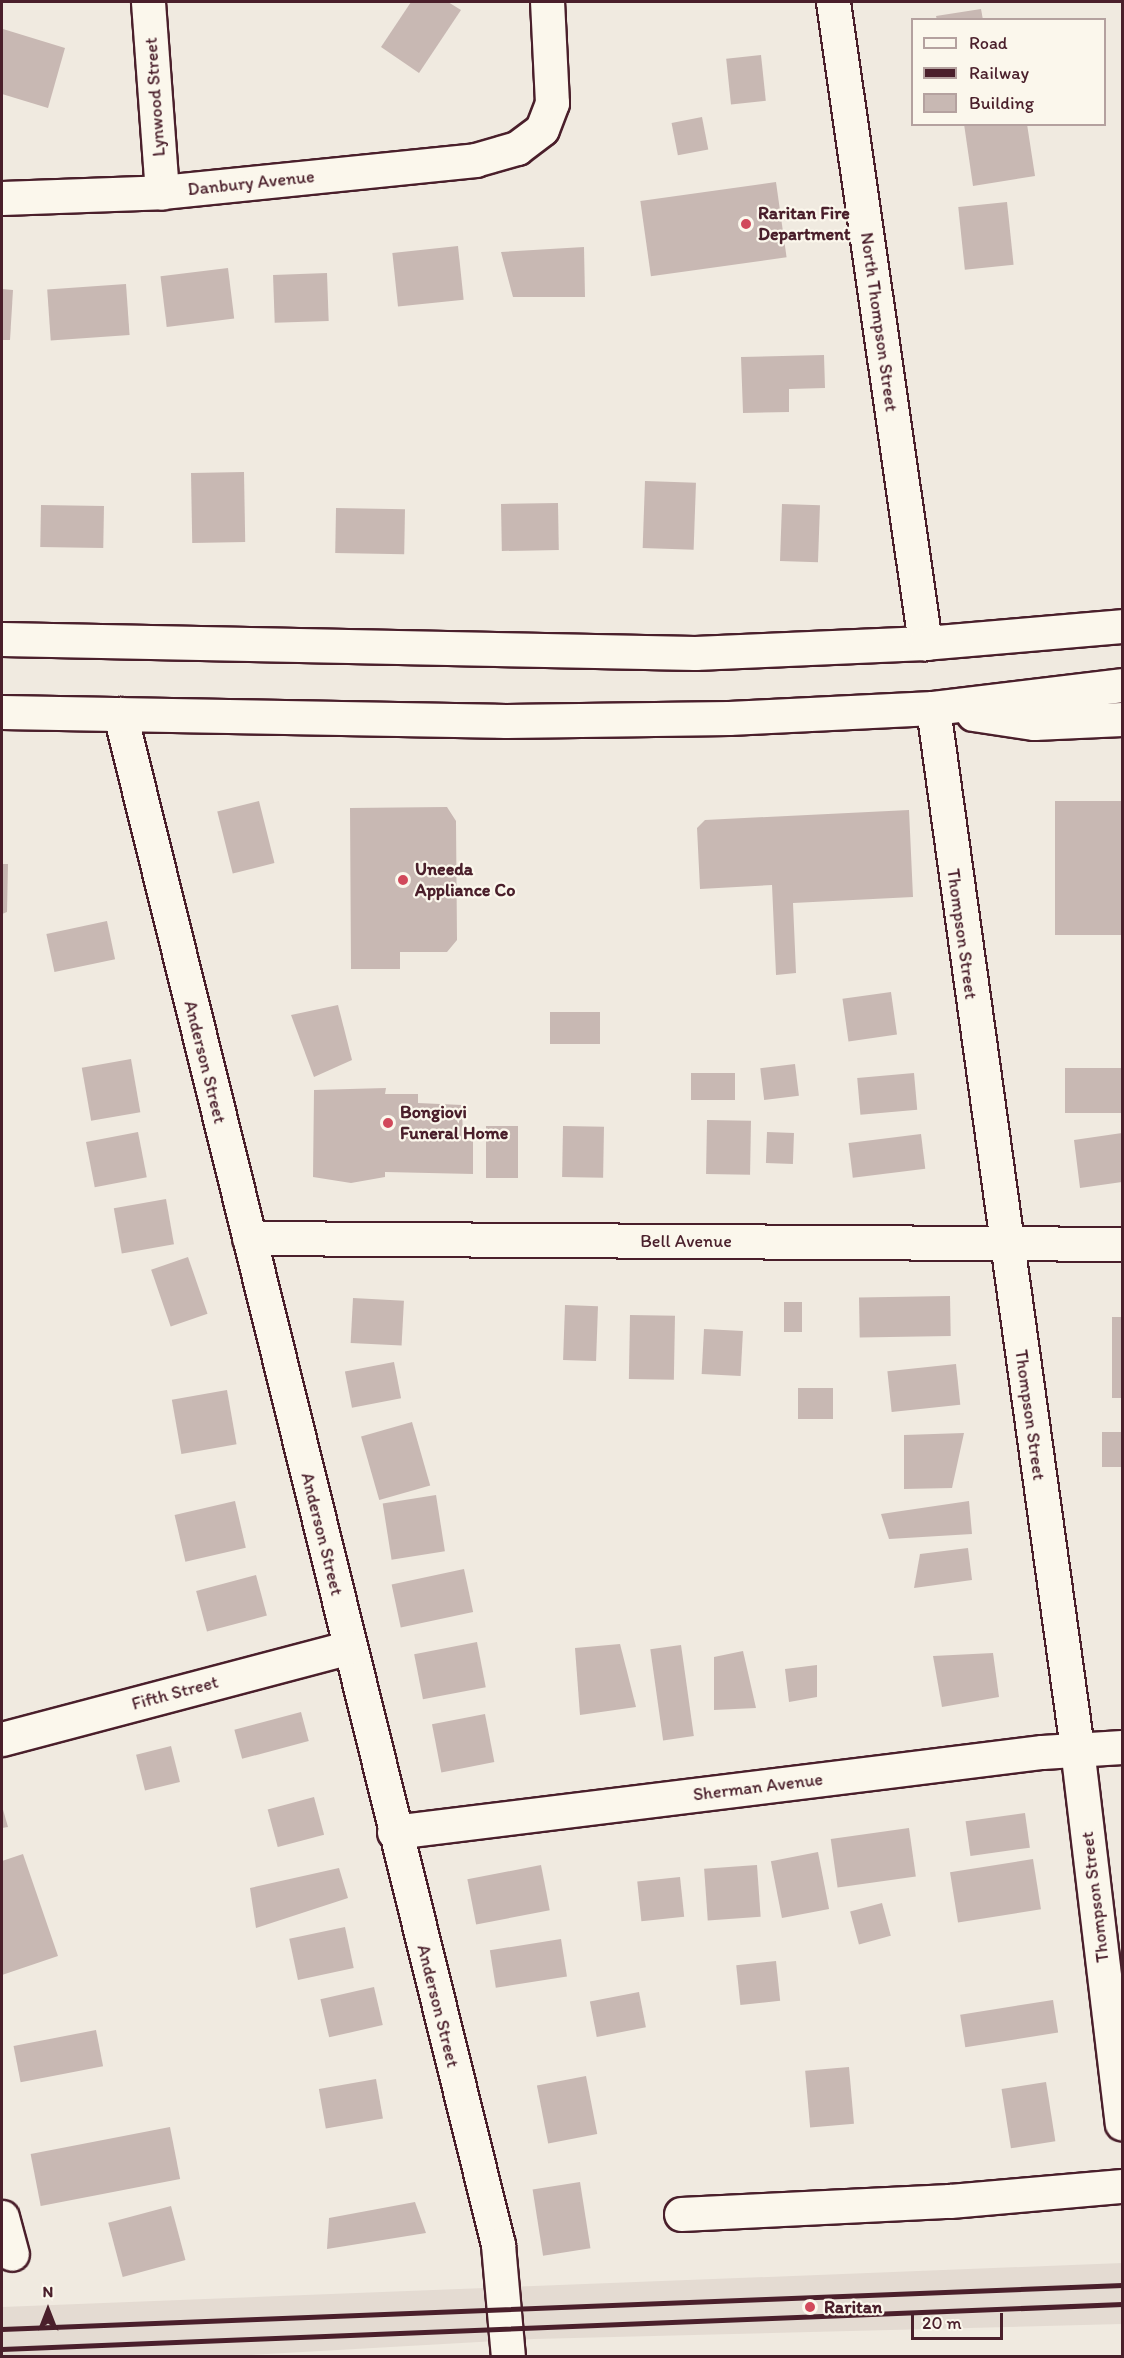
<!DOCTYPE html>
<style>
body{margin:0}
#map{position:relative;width:1124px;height:2358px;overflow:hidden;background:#f0eae0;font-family:Itim,sans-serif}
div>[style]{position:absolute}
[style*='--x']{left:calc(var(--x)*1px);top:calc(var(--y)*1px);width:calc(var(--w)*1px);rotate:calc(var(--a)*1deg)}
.built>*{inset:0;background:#e4dbd2}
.building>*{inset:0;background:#c8b8b3;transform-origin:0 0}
.roads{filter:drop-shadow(2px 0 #4a1f2b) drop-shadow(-2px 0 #4a1f2b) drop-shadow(0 2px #4a1f2b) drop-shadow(0 -2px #4a1f2b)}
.minor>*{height:33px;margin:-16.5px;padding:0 16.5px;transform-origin:16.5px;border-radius:16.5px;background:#fbf7ec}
.highway>*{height:33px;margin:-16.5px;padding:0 16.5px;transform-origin:16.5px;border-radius:16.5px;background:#fbf7ec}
.rail>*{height:4.5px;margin:-2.25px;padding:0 2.25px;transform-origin:2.25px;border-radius:2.25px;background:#4a1f2b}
.dots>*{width:16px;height:16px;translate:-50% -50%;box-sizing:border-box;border:3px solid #fbf7ec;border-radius:50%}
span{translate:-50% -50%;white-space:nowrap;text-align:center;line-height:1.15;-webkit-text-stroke:4.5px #fbf7ec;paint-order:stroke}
.street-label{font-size:18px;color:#4a1f2b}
.poi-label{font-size:18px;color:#4a1f2b;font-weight:700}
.left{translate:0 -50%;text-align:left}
.frame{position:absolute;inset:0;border:3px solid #4a1f2b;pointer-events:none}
.legend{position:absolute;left:911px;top:18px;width:195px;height:108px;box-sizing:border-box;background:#fbf7ec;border:2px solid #b4a19f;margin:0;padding:8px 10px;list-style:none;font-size:18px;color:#4a1f2b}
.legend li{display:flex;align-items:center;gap:12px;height:30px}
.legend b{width:30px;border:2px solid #b4a19f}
.north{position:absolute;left:18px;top:2280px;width:60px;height:60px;-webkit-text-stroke:4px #fbf7ec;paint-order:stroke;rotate:0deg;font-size:16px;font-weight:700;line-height:24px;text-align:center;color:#4a1f2b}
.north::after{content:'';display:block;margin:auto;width:21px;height:27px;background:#4a1f2b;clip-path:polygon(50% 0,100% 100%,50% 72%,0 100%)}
.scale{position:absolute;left:911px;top:2313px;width:92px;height:27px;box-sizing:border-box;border:3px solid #4a1f2b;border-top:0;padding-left:8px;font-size:18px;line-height:21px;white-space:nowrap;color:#4a1f2b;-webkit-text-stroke:4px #fbf7ec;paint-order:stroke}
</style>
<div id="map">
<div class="built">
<div style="clip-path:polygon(1122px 2263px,1122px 2324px,534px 2339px,233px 2356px,2px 2356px,2px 2307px)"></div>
</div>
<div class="building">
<div style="clip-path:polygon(411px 2px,448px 2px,461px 10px,419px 73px,381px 47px)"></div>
<div style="clip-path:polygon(981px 9px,983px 20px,937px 20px,936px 16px)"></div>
<div style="clip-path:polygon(3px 29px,65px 48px,48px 108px,2px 94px)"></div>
<div style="left:761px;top:55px;width:46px;height:35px;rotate:84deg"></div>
<div style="left:702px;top:117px;width:33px;height:31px;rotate:79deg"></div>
<div style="clip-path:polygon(964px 124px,1027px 124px,1035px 176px,973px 186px)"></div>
<div style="left:776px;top:182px;width:76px;height:137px;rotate:82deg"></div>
<div style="left:1007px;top:202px;width:63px;height:49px;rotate:84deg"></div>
<div style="left:458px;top:246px;width:54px;height:66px;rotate:84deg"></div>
<div style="clip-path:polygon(584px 247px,585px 297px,513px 297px,501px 252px)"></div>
<div style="left:228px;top:268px;width:51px;height:68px;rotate:83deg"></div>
<div style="left:327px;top:273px;width:48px;height:54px;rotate:88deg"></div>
<div style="left:126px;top:284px;width:51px;height:79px;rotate:86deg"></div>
<div style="clip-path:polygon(2px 289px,13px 290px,10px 340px,2px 340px)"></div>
<div style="clip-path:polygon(824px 355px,825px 388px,789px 389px,789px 412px,743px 413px,741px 357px)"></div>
<div style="left:244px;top:472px;width:70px;height:53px;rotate:89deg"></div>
<div style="left:645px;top:481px;width:51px;height:67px;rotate:2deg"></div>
<div style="left:558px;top:503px;width:47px;height:57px;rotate:89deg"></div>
<div style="left:782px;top:504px;width:38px;height:57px;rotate:2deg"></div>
<div style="left:41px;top:505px;width:63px;height:42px;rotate:1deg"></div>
<div style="left:336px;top:508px;width:69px;height:45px;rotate:1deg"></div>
<div style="left:259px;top:801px;width:64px;height:43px;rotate:76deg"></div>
<div style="left:1055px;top:801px;width:67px;height:134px"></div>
<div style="clip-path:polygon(447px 807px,456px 821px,457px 940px,447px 952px,400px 952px,400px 969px,351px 969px,350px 808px)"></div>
<div style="clip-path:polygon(909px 810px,913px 897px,793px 903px,796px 973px,776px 975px,772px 885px,700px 889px,697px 828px,705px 820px)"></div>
<div style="clip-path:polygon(2px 864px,8px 864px,7px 912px,2px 914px)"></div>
<div style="left:107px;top:921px;width:39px;height:62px;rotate:78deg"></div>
<div style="left:891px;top:992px;width:43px;height:49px;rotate:82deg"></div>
<div style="clip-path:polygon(338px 1005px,352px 1060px,314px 1077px,291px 1015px)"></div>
<div style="left:550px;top:1012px;width:50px;height:32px"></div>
<div style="left:131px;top:1059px;width:54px;height:50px;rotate:80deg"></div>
<div style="left:795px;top:1064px;width:32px;height:35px;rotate:83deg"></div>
<div style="left:1122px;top:1068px;width:45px;height:57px;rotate:90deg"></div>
<div style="left:691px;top:1073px;width:44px;height:27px"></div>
<div style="left:914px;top:1073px;width:37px;height:57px;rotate:85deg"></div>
<div style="clip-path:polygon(386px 1088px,385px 1094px,418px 1094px,418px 1103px,462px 1105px,463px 1140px,473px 1141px,473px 1174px,385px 1172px,385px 1177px,351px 1183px,313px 1177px,314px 1090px)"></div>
<div style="left:707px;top:1120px;width:44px;height:54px;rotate:1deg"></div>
<div style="left:486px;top:1126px;width:32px;height:52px"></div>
<div style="left:563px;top:1126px;width:41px;height:51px;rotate:1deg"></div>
<div style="left:138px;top:1132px;width:46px;height:53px;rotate:79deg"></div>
<div style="left:767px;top:1132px;width:27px;height:31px;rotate:2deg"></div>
<div style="clip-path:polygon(1122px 1133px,1122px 1182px,1080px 1188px,1074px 1140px)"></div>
<div style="left:921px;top:1134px;width:35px;height:73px;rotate:83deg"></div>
<div style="left:166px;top:1199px;width:46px;height:53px;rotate:80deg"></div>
<div style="left:188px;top:1257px;width:60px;height:39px;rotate:71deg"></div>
<div style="left:950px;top:1296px;width:40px;height:91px;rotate:89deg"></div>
<div style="left:353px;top:1298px;width:51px;height:45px;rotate:3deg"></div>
<div style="left:784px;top:1302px;width:18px;height:30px"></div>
<div style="left:565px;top:1305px;width:33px;height:55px;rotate:2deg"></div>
<div style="left:630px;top:1315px;width:45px;height:64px;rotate:1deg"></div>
<div style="left:1122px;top:1317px;width:81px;height:10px;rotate:90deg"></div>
<div style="left:704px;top:1329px;width:39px;height:45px;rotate:3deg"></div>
<div style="left:394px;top:1362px;width:37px;height:50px;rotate:79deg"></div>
<div style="left:956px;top:1364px;width:41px;height:69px;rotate:84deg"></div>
<div style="left:798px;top:1388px;width:35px;height:31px"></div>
<div style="left:227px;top:1390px;width:55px;height:56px;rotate:80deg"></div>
<div style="left:412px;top:1422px;width:66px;height:53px;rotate:74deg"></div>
<div style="left:1122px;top:1432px;width:35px;height:20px;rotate:90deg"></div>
<div style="clip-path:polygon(964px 1433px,952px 1488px,904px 1489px,904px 1435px)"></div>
<div style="left:436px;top:1495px;width:57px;height:54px;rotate:81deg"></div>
<div style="left:235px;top:1501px;width:48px;height:62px;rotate:77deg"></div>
<div style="clip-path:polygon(969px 1501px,972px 1534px,889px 1539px,881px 1514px)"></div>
<div style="clip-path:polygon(968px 1548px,972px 1580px,914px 1588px,920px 1554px)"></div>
<div style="left:464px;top:1569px;width:44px;height:74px;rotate:78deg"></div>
<div style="left:256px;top:1575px;width:42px;height:62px;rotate:75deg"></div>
<div style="left:477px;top:1642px;width:46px;height:64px;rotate:79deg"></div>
<div style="clip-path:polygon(620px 1644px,636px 1707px,580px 1715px,575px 1648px)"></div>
<div style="left:681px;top:1645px;width:92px;height:31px;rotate:82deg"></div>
<div style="clip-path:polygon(743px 1651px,756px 1708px,714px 1710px,714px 1657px)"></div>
<div style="clip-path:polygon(993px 1653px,999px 1697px,942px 1707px,933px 1656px)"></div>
<div style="clip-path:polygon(817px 1665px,817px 1697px,789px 1702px,785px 1669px)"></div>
<div style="left:301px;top:1712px;width:30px;height:69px;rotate:75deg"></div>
<div style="left:485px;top:1714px;width:49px;height:54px;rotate:79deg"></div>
<div style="left:171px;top:1746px;width:37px;height:36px;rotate:76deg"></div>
<div style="left:314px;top:1797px;width:39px;height:48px;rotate:75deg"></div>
<div style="clip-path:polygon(2px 1806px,8px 1827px,2px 1828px)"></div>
<div style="left:1025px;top:1813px;width:35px;height:60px;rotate:82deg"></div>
<div style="left:909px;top:1828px;width:49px;height:79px;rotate:82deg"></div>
<div style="left:818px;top:1852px;width:58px;height:48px;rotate:79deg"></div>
<div style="clip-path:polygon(23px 1854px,58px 1956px,2px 1975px,2px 1861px)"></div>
<div style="left:1033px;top:1859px;width:51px;height:84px;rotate:81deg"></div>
<div style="left:541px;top:1865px;width:46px;height:75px;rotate:79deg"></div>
<div style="left:757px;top:1865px;width:52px;height:53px;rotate:86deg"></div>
<div style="clip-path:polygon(339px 1868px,348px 1898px,256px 1928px,250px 1888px)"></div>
<div style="left:680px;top:1877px;width:40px;height:43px;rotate:84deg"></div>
<div style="left:882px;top:1903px;width:34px;height:33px;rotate:75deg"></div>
<div style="left:345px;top:1927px;width:42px;height:57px;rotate:78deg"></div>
<div style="left:561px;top:1939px;width:38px;height:72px;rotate:81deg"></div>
<div style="left:776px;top:1961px;width:40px;height:40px;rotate:84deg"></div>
<div style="left:374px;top:1987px;width:39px;height:55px;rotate:77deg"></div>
<div style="left:639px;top:1992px;width:36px;height:50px;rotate:79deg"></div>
<div style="left:1053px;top:2000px;width:33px;height:94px;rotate:81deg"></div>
<div style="left:96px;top:2030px;width:37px;height:84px;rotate:79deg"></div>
<div style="left:849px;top:2067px;width:57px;height:44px;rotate:85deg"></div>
<div style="left:586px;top:2076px;width:59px;height:50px;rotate:79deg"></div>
<div style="left:376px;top:2079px;width:40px;height:58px;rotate:80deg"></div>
<div style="left:1046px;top:2082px;width:60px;height:45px;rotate:81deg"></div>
<div style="left:170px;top:2127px;width:53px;height:142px;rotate:79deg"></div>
<div style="left:580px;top:2182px;width:67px;height:48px;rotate:81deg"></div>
<div style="clip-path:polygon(415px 2202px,426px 2233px,327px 2249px,329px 2218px)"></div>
<div style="left:171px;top:2206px;width:56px;height:65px;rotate:75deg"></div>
</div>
<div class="roads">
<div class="minor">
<div style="--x:148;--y:2;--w:191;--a:85.8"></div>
<div style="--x:833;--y:2;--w:648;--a:81.83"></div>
<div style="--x:2;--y:198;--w:160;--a:-2.1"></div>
<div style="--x:162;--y:192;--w:315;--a:-5.8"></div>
<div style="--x:475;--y:160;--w:44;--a:-15.9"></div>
<div style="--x:517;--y:148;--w:31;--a:-37"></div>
<div style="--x:542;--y:129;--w:28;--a:-69"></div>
<div style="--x:552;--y:103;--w:101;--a:-92.8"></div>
<div style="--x:933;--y:708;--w:1050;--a:82.12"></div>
<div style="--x:1077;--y:1748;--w:378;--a:83.2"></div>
<div style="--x:120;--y:714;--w:1577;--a:76.13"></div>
<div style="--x:498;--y:2245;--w:111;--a:84.9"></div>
<div style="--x:249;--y:1238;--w:873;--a:0.39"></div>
<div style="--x:2;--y:1739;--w:359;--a:-14.8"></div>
<div style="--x:394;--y:1832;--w:653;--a:-7.04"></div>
<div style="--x:1042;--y:1752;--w:80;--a:-3.6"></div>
<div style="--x:681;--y:2214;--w:269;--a:-2.8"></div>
<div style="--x:950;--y:2201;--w:173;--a:-5"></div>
<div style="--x:2;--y:2217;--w:38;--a:75"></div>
</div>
<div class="highway">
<div style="--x:2;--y:639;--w:693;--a:1.16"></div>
<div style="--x:695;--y:653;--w:230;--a:-2.5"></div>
<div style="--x:925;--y:643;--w:198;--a:-4.9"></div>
<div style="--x:2;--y:712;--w:504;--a:1.02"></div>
<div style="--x:506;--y:721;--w:223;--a:-0.8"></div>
<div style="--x:729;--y:718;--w:204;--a:-2.8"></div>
<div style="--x:933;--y:708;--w:190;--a:-6.9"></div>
<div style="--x:973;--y:714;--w:62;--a:8.4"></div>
<div style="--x:1034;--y:723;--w:88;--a:-2.6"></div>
</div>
</div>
<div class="rail">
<div style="--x:2;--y:2329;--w:1121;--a:-2.25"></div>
<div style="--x:2;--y:2349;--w:1121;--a:-2.3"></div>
</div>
<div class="dots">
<div style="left:746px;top:224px;background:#d1495b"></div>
<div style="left:403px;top:880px;background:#d1495b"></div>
<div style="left:388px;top:1123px;background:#d1495b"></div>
<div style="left:810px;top:2307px;background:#d1495b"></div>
</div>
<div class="street-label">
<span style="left:155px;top:97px;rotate:-94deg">Lynwood Street</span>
<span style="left:251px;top:183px;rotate:-6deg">Danbury Avenue</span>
<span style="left:879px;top:322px;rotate:82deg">North Thompson Street</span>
<span style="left:962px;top:934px;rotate:82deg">Thompson Street</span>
<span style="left:205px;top:1062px;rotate:76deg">Anderson Street</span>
<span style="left:686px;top:1241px">Bell Avenue</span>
<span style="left:1030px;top:1415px;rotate:82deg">Thompson Street</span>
<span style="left:322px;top:1534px;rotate:76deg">Anderson Street</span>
<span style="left:175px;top:1693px;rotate:-15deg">Fifth Street</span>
<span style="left:758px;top:1787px;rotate:-7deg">Sherman Avenue</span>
<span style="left:1095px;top:1897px;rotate:-97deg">Thompson Street</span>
<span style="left:438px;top:2006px;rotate:76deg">Anderson Street</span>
</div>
<div class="poi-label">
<span class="left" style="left:758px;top:224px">Raritan Fire<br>Department</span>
<span class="left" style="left:415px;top:880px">Uneeda<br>Appliance Co</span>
<span class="left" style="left:400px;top:1123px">Bongiovi<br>Funeral Home</span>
<span class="left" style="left:824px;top:2307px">Raritan</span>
</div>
<div class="frame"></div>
<ul class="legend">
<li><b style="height:8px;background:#fbf7ec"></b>Road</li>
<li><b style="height:8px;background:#4a1f2b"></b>Railway</li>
<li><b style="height:16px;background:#c8b8b3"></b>Building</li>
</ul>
<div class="north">N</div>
<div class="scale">20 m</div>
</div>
